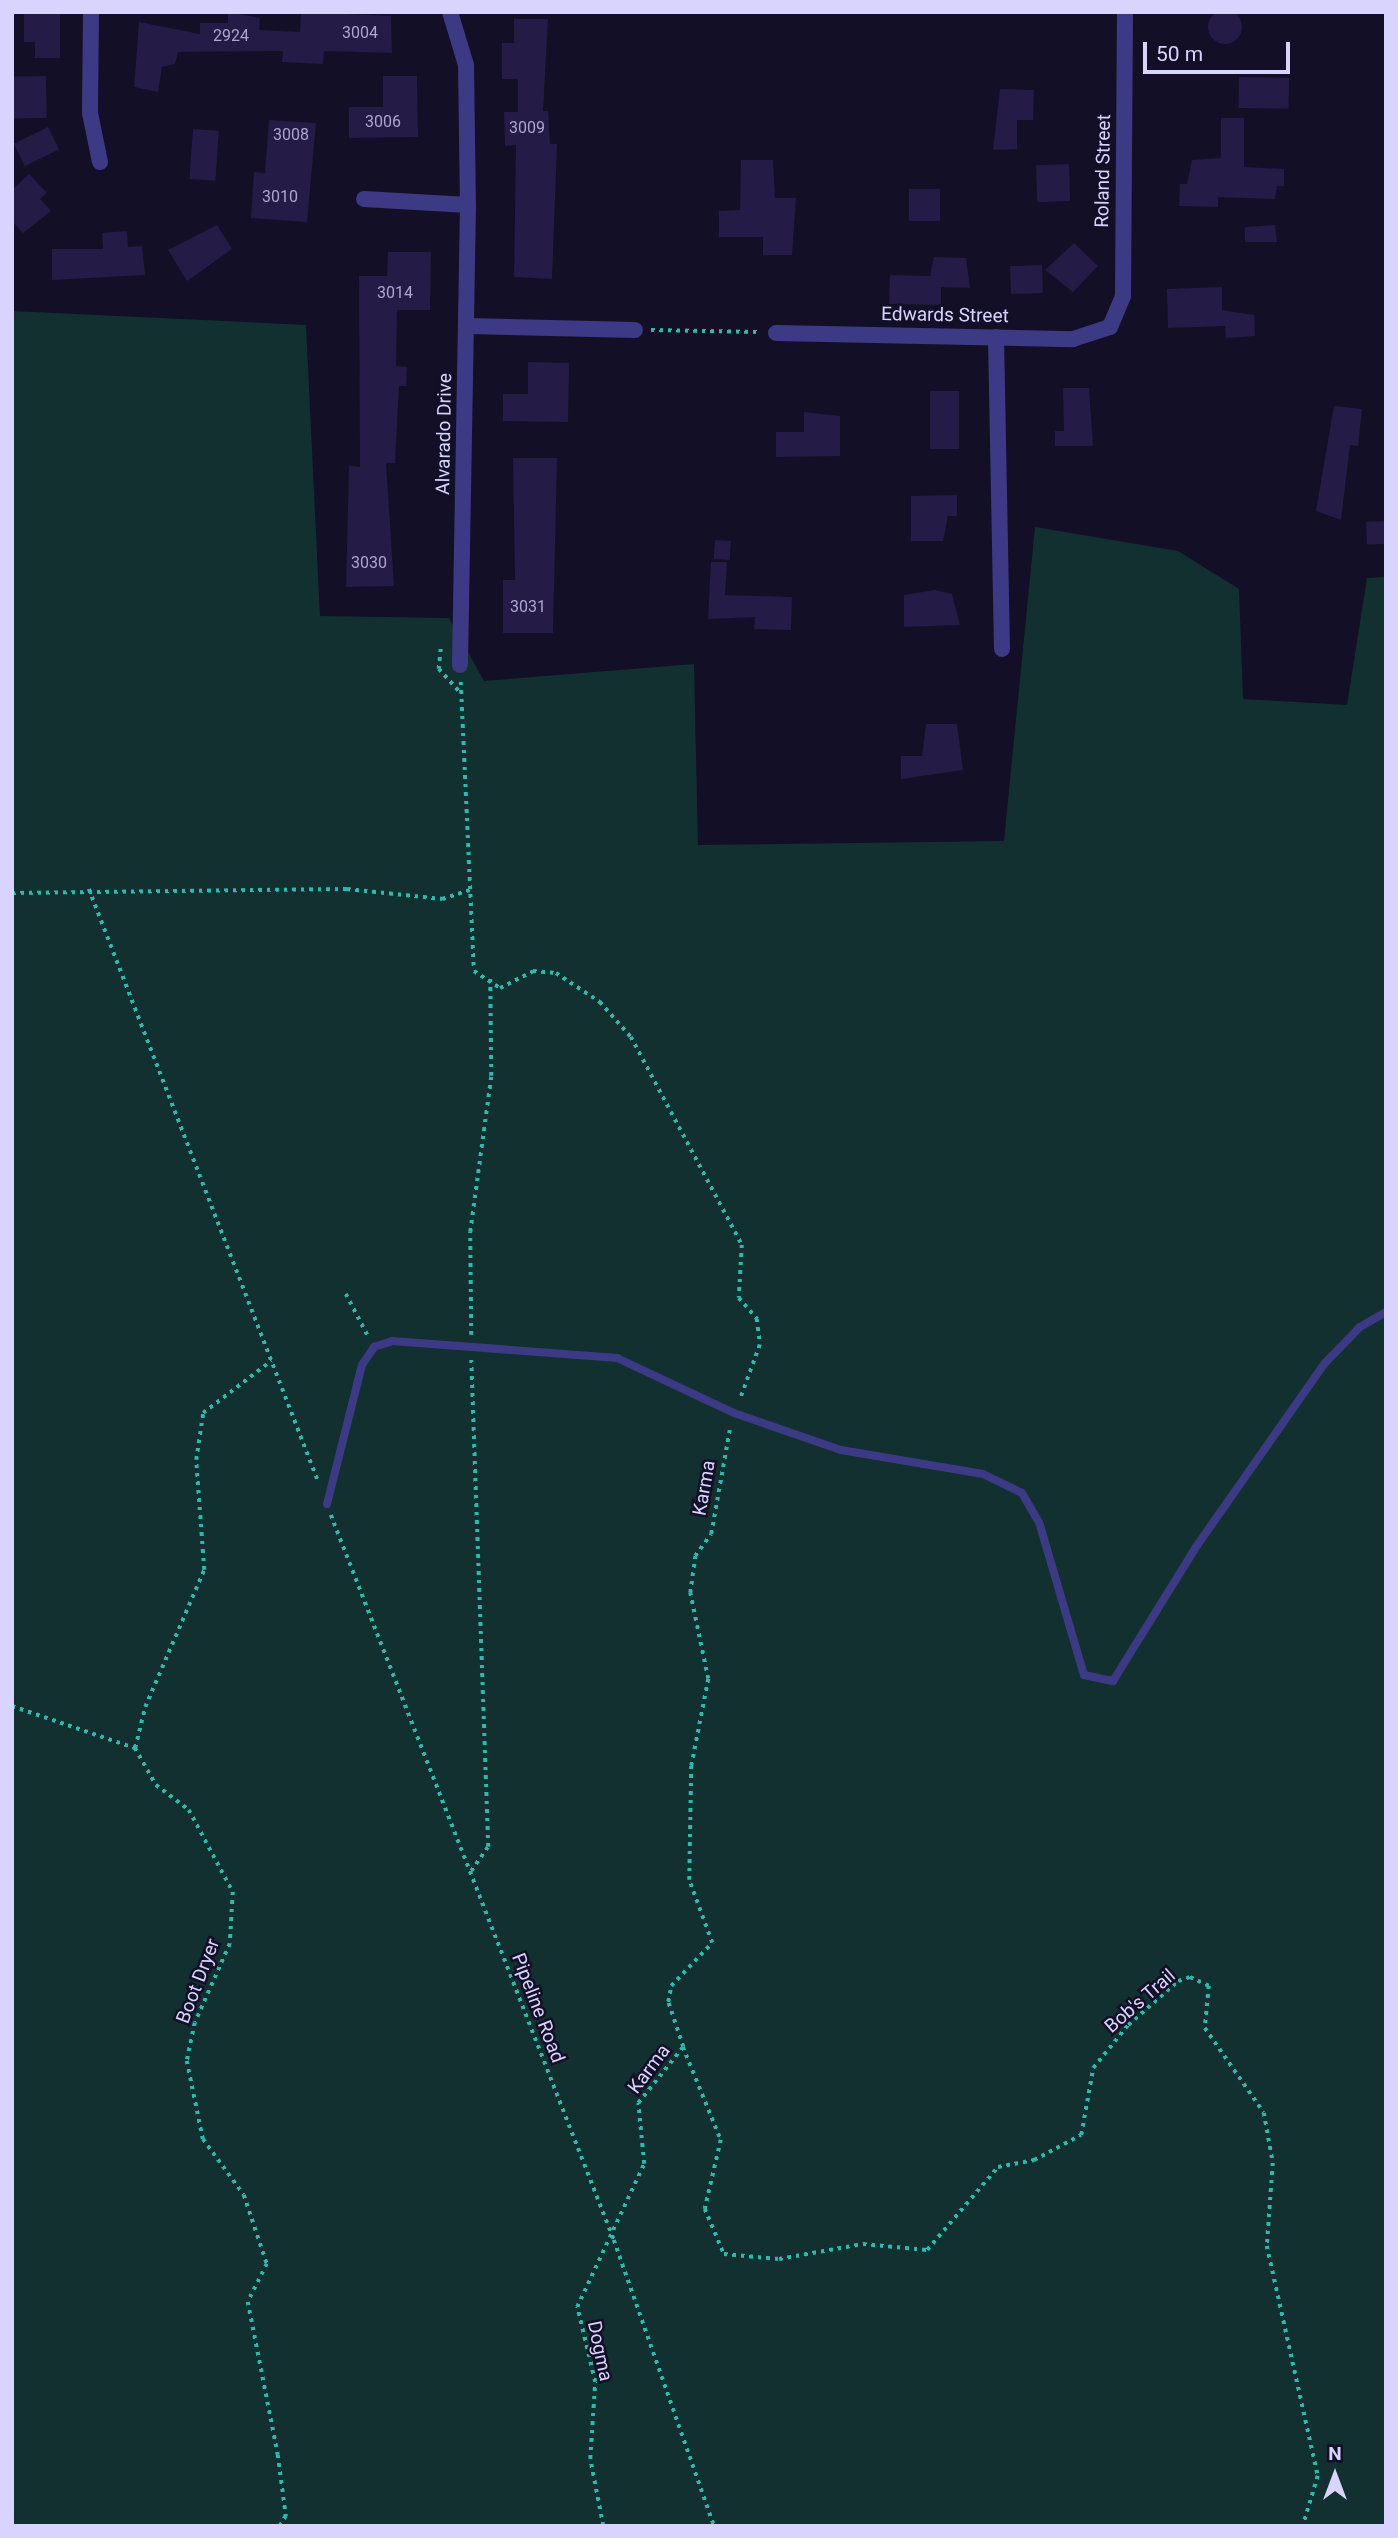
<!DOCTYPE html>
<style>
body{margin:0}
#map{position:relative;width:1398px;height:2538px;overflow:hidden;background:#130f26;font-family:Roboto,sans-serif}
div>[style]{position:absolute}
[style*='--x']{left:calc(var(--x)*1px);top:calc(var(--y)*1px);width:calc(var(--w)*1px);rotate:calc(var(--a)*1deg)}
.green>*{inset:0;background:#12302f}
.building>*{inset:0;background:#241b47;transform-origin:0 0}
.round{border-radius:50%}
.path>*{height:3.5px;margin-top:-1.75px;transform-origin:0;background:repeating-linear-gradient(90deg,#2fb8b0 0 3.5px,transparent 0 8.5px)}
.lane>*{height:8px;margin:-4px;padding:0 4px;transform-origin:4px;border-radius:4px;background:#3d3a85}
.street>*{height:16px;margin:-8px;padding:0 8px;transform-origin:8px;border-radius:8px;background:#3d3a85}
span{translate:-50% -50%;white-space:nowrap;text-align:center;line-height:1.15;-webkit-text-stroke:5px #130f26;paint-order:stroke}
.number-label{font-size:16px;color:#aca6d1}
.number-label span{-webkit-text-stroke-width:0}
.street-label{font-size:19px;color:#d9d4ff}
.frame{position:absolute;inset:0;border:14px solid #d9d4ff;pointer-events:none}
.north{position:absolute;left:1300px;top:2440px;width:70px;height:70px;-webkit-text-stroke:5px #130f26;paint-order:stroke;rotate:0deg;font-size:19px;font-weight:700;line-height:28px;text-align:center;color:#d9d4ff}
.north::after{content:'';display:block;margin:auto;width:24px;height:32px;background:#d9d4ff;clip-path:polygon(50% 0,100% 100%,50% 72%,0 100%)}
.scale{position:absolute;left:1143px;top:42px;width:147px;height:32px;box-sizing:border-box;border:4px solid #d9d4ff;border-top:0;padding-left:9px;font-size:21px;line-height:24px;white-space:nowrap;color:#d9d4ff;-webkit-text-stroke:5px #130f26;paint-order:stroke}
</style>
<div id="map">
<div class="green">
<div style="clip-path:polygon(12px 311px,306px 325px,320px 616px,449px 618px,484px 681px,694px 664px,698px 845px,1004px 841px,1035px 527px,1178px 551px,1239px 589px,1243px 699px,1347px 705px,1367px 578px,1386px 577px,1386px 2526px,12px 2526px)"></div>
</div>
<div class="building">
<div class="round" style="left:1208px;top:10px;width:34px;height:34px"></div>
<div style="clip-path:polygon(24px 12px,60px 12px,60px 58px,35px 58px,35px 42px,24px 42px)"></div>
<div style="clip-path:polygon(228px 12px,260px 18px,259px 30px,300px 32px,301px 12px,391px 16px,392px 53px,324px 51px,323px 64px,282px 62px,283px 51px,178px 52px,175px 64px,162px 67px,158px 92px,134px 87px,139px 22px,200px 34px,200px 23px,228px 23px)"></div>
<div style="clip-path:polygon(514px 19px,548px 19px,543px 111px,548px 111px,550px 144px,557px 144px,552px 279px,514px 277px,516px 145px,505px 146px,504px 112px,518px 112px,518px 79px,502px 79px,502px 43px,514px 43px)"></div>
<div style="left:46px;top:76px;width:42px;height:34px;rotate:89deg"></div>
<div style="clip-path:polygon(383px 76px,417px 76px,418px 137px,349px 138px,349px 107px,383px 107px)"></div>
<div style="left:1239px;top:77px;width:50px;height:31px;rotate:1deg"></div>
<div style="clip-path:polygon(1000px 89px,1034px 90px,1033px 120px,1017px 120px,1017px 149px,993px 150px)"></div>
<div style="clip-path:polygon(1221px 118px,1244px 118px,1244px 167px,1284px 169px,1284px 186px,1277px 186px,1275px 199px,1218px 197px,1218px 207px,1179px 206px,1180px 184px,1187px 184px,1192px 160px,1221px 158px)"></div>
<div style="clip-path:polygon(269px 120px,316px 123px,307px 222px,251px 218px,254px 172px,265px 173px)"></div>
<div style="left:48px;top:127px;width:25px;height:38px;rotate:64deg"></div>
<div style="left:193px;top:129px;width:26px;height:50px;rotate:4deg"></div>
<div style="clip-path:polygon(741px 160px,773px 160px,775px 198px,796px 198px,792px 255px,763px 255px,763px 237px,719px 237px,719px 211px,740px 210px)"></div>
<div style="left:1069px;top:164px;width:37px;height:33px;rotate:88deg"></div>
<div style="clip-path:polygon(29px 174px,47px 193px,40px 199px,51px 211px,23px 233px,12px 221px,12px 190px)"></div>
<div style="left:909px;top:189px;width:31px;height:32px"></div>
<div style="clip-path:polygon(217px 225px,232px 249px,187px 281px,168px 250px)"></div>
<div style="clip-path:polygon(1275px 225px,1277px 242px,1245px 242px,1245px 227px)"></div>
<div style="clip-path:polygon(127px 231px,128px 247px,142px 246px,145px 275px,52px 280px,52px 249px,103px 249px,102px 233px)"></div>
<div style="clip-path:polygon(1074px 243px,1098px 266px,1073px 292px,1045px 270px)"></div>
<div style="clip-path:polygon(388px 252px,431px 252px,430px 310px,397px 310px,396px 366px,407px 367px,406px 386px,399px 386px,395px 463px,386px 463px,394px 586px,346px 587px,349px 466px,360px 467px,359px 276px,387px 276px)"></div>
<div style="clip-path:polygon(934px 257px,966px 258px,970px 288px,941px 287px,941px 305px,889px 304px,890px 275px,930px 276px)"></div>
<div style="left:1042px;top:265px;width:28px;height:32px;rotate:88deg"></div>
<div style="clip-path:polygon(1222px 287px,1222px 310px,1254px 315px,1255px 336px,1226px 338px,1225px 326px,1168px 328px,1167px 289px)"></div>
<div style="clip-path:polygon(528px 362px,569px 363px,568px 422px,503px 421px,503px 394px,528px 394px)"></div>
<div style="clip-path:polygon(1063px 388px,1089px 388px,1093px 446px,1055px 446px,1055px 431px,1064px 431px)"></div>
<div style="left:930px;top:391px;width:29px;height:58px"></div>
<div style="clip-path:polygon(1334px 406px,1362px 409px,1358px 446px,1350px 445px,1341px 520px,1316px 511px)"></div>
<div style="clip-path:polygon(804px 412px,840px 416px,840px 456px,776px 457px,776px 432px,804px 432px)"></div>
<div style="clip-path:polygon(513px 458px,557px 458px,553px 633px,503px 633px,503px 580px,515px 580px)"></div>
<div style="clip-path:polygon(957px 495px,957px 516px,948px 516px,943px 541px,911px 541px,911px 496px)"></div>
<div style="left:1384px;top:521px;width:23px;height:18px;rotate:88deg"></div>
<div style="left:715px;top:540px;width:16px;height:19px;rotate:4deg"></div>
<div style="clip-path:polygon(711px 562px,727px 562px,725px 595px,792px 597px,791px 630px,754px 629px,755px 617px,708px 619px)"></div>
<div style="clip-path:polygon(935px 590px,952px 594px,960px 625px,904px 627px,904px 595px)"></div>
<div style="clip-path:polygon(926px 724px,957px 724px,963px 770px,901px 779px,901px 756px,922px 756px)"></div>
</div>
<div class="path">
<div style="--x:651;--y:330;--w:108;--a:1.1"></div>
<div style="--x:441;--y:649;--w:20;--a:96"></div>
<div style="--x:439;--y:669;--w:31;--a:48"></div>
<div style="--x:461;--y:682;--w:289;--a:87.4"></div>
<div style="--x:474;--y:971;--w:31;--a:33"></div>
<div style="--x:500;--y:988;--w:37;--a:-27"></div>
<div style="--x:533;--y:971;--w:23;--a:5"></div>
<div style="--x:556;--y:973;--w:53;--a:33.4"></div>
<div style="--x:600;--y:1002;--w:47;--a:48.5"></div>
<div style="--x:631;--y:1037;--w:236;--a:61.9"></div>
<div style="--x:742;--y:1245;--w:53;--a:93.2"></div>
<div style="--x:739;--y:1298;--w:28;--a:49"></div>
<div style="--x:757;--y:1319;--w:26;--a:83"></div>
<div style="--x:760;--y:1345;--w:59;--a:110"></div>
<div style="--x:89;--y:889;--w:635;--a:68.85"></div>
<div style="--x:12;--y:893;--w:335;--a:-0.7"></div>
<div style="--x:347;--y:889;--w:96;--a:6"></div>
<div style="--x:442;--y:899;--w:32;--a:-18"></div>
<div style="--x:346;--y:1294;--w:47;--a:62.4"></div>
<div style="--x:471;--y:1335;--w:103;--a:-90.6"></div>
<div style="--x:470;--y:1232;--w:157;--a:-82.3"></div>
<div style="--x:491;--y:1076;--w:97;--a:-90.6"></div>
<div style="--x:331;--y:1515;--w:778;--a:68.68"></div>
<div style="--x:614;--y:2240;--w:303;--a:70.7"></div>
<div style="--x:12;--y:1706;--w:130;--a:18.9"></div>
<div style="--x:135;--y:1748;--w:43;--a:60.4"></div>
<div style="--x:156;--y:1785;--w:41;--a:37.1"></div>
<div style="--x:189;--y:1810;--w:93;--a:61.8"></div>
<div style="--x:233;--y:1892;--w:52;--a:93.3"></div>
<div style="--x:230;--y:1944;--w:86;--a:113.9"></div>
<div style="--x:195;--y:2023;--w:39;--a:102"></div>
<div style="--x:187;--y:2061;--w:80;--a:78.4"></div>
<div style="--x:203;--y:2139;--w:69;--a:53.8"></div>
<div style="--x:244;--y:2195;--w:73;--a:71.6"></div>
<div style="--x:267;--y:2264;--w:42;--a:116.6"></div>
<div style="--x:248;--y:2302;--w:156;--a:78.9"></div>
<div style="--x:278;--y:2455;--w:62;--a:82.5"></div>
<div style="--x:286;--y:2516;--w:12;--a:121"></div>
<div style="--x:135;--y:1748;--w:42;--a:-76.3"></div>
<div style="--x:145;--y:1707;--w:149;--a:-66.7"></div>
<div style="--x:204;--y:1570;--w:110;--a:-94.2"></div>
<div style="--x:196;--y:1460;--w:48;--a:-81.5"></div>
<div style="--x:203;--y:1413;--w:86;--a:-37.4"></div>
<div style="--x:471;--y:1871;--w:29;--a:-55"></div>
<div style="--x:488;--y:1847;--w:487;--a:-92"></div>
<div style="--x:683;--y:2047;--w:100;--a:67.8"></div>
<div style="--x:721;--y:2140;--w:71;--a:103.1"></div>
<div style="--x:705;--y:2209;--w:49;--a:67.1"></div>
<div style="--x:724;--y:2254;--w:55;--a:5.2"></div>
<div style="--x:779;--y:2259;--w:85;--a:-10.1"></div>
<div style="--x:863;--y:2244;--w:64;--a:5.4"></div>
<div style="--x:927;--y:2250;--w:109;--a:-49.5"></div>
<div style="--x:998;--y:2167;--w:37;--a:-11"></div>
<div style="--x:1034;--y:2160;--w:53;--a:-28"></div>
<div style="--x:1081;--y:2135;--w:68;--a:-79.8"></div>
<div style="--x:1093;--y:2068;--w:55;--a:-50.9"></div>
<div style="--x:1128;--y:2025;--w:67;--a:-41.3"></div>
<div style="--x:1178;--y:1981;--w:13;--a:-18"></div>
<div style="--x:1190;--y:1977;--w:21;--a:25"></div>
<div style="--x:1209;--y:1986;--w:42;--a:95.4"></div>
<div style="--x:1205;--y:2028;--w:103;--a:55.2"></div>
<div style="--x:1264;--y:2113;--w:51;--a:79.8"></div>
<div style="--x:1273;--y:2163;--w:83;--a:94.1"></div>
<div style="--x:1267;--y:2246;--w:236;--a:77.5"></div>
<div style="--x:1318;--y:2476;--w:52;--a:106.7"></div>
<div style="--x:603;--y:2526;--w:68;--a:-101"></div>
<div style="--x:590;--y:2459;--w:77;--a:-86.3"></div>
<div style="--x:595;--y:2382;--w:77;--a:-103.5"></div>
<div style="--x:577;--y:2307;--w:158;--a:-64.9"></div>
<div style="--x:644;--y:2164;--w:61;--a:-95.6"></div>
<div style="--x:638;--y:2103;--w:72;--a:-51.2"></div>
<div style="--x:683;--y:2047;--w:47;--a:-108.4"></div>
<div style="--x:668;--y:2002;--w:16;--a:-79"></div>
<div style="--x:671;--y:1986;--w:59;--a:-46.4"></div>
<div style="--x:712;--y:1943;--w:67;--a:-110.1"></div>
<div style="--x:689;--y:1880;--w:114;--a:-89"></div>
<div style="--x:691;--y:1766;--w:89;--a:-78.9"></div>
<div style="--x:708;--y:1679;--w:88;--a:-101.8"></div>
<div style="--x:690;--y:1593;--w:37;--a:-82"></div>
<div style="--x:695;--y:1556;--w:27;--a:-54"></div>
<div style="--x:711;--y:1534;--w:109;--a:-79.9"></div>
</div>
<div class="lane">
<div style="--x:327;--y:1504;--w:143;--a:-75.9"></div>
<div style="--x:362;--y:1365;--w:22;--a:-56"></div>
<div style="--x:374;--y:1347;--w:19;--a:-18"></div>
<div style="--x:392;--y:1341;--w:226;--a:4.3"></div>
<div style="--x:617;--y:1358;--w:129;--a:25.2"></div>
<div style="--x:734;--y:1413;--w:113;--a:19.1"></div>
<div style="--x:841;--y:1450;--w:144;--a:9.6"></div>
<div style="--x:983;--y:1474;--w:43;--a:26"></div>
<div style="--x:1022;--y:1493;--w:34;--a:60"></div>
<div style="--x:1039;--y:1522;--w:159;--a:73.6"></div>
<div style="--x:1084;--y:1675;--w:30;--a:12"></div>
<div style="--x:1113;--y:1681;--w:158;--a:-58.2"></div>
<div style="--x:1196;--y:1547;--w:225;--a:-55"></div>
<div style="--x:1325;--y:1363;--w:50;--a:-45.8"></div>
<div style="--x:1360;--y:1327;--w:30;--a:-30"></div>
</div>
<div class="street">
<div style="--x:91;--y:12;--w:101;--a:90.6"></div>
<div style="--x:90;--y:113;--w:50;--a:78.5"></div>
<div style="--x:450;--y:12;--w:55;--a:73.2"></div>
<div style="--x:466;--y:65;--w:140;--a:89.2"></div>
<div style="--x:468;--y:205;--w:460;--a:91"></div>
<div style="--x:364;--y:199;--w:104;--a:3.3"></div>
<div style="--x:468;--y:326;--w:167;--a:1.4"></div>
<div style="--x:776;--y:333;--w:297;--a:1.2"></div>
<div style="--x:1073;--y:339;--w:39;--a:-18"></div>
<div style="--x:1110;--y:327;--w:34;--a:-67"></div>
<div style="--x:1123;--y:296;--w:284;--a:-89.6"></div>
<div style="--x:996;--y:337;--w:312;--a:88.9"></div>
</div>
<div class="number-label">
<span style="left:360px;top:33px">3004</span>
<span style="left:231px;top:36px">2924</span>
<span style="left:383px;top:122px">3006</span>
<span style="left:527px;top:128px">3009</span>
<span style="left:291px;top:135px">3008</span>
<span style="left:280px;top:197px">3010</span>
<span style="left:395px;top:293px">3014</span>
<span style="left:369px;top:563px">3030</span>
<span style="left:528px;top:607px">3031</span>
</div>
<div class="street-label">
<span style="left:1103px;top:171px;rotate:-89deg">Roland Street</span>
<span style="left:945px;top:315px;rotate:1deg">Edwards Street</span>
<span style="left:444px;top:434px;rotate:-89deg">Alvarado Drive</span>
<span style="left:704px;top:1488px;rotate:-80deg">Karma</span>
<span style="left:198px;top:1981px;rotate:-69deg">Boot Dryer</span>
<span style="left:1140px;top:2001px;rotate:-41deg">Bob's Trail</span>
<span style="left:538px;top:2008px;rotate:69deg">Pipeline Road</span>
<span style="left:649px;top:2069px;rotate:-53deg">Karma</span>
<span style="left:600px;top:2351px;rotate:78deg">Dogma</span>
</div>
<div class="frame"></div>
<div class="north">N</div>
<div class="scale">50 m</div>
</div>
